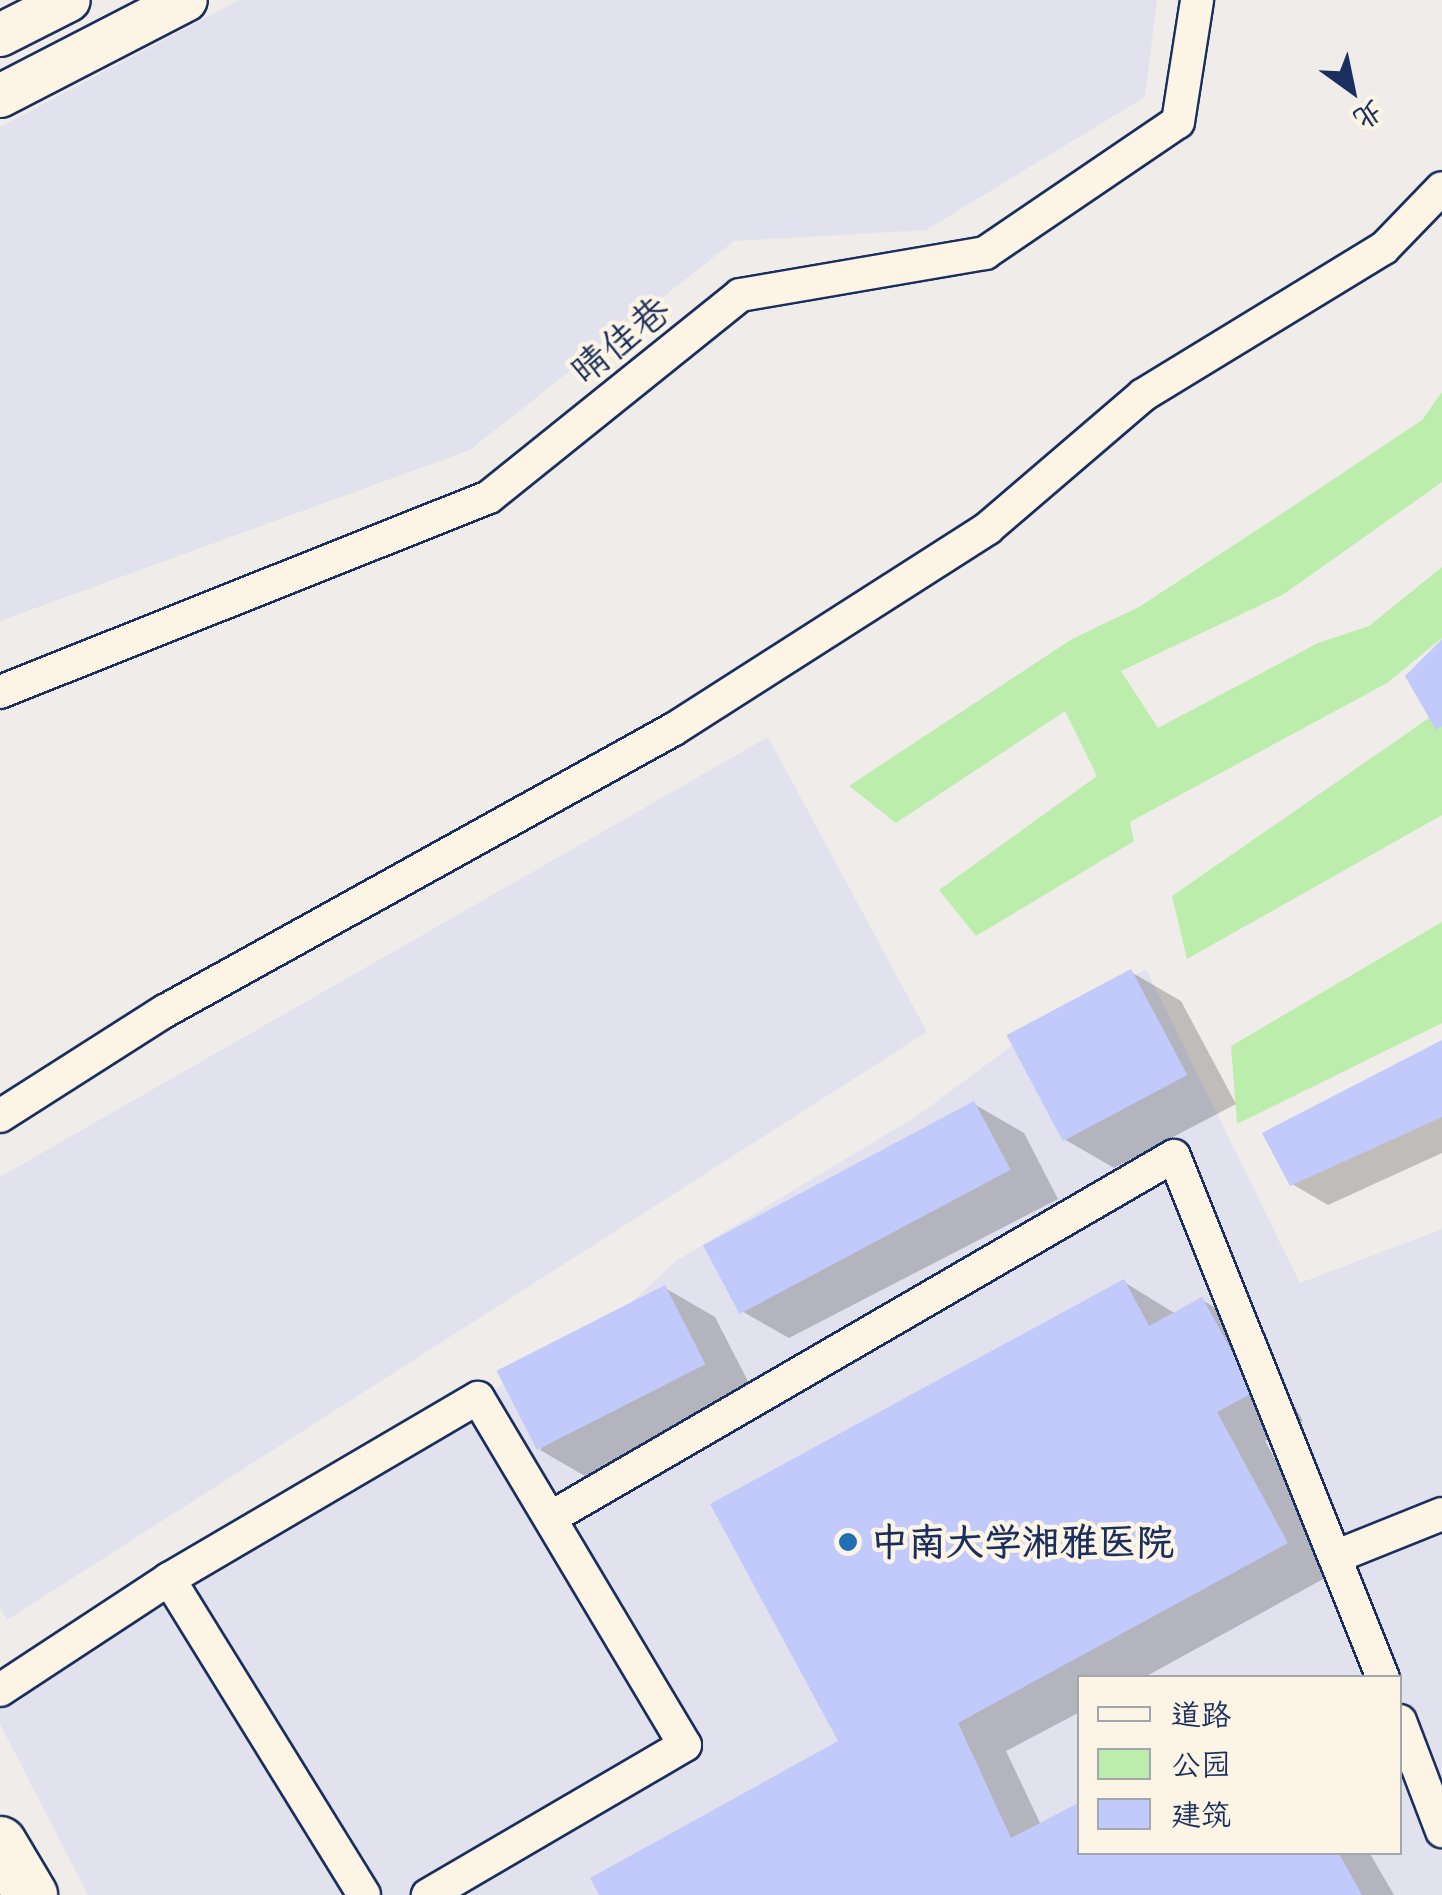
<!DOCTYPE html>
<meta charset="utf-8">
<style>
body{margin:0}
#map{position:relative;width:1442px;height:1895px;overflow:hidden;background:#f0ece9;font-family:"Patrick Hand","LXGW WenKai TC",sans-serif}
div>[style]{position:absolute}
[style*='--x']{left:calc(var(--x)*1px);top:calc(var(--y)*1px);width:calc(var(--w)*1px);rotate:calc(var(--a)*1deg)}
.built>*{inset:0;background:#e2e2ee}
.green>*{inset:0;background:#bcedad}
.shadow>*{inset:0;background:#0003}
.building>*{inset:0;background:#c1cafb;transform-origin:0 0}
.roads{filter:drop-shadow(2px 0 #1b2f5e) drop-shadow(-2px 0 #1b2f5e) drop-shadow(0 2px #1b2f5e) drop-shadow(0 -2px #1b2f5e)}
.minor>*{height:32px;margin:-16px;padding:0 16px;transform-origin:16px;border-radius:16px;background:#fcf5e5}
.tertiary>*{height:42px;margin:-21px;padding:0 21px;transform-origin:21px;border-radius:21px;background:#fcf5e5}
.primary>*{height:52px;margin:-26px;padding:0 26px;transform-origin:26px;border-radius:26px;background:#fcf5e5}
.dots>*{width:28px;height:28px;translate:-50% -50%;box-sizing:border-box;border:5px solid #fcf5e5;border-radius:50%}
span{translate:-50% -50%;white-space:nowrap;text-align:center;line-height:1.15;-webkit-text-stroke:9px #fcf5e5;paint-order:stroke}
.street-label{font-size:38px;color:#1b2f5e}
.poi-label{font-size:38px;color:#1b2f5e;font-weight:700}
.left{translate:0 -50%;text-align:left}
.legend{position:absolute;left:1077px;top:1675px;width:325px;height:180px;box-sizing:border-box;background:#fcf5e5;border:2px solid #a2a6af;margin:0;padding:12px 18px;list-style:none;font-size:30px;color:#1b2f5e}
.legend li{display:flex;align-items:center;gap:20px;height:50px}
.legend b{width:50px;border:2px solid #a2a6af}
.north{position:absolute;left:1302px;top:40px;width:100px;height:100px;-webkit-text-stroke:8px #fcf5e5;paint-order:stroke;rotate:147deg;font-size:28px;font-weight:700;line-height:40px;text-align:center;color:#1b2f5e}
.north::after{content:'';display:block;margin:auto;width:35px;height:45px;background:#1b2f5e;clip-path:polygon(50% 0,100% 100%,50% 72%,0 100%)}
</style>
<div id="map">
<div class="built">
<div style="clip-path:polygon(239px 0,1157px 0,1145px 97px,926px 230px,734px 241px,470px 450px,0 621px,0 127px)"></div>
<div style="clip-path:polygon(768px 737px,927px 1032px,7px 1620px,0 1608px,0 1177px)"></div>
<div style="clip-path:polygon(evenodd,1146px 969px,1300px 1283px,1442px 1229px,1442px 1895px,88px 1895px,0 1724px,0 1706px,464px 1407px,606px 1326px,676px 1261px,917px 1116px,1010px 1047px,1146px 969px,1080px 1678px,1400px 1678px,1400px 1852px,1080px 1852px,1080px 1678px)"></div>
</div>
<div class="green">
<div style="clip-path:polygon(1442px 392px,1442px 482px,1284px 594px,1121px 671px,1158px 728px,1318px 643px,1369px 626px,1442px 567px,1442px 638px,1387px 683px,1130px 822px,1134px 841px,976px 936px,939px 890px,1097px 776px,1065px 711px,896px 823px,849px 786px,1072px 639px,1139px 607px,1292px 507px,1422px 420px)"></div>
<div style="clip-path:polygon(1442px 709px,1442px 815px,1187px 959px,1172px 896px)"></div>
<div style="clip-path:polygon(1442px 922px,1442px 1023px,1237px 1124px,1231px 1046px)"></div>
</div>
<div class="shadow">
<div style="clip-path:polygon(1131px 972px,1181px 1001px,1236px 1104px,1114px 1168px,1064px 1139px)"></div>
<div style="clip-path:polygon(1442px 1043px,1442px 1153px,1328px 1205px,1292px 1184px)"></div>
<div style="clip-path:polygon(974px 1104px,1024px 1133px,1058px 1199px,789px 1338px,738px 1309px)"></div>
<div style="clip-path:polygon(1124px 1282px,1176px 1314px,1202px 1300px,1252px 1329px,1303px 1421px,1265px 1441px,1336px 1572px,1143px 1678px,1080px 1678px,1080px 1712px,1006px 1751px,1041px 1825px,1080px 1852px,1369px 1852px,1394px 1895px,602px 1895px,842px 1742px)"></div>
<div style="clip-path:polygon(665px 1288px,715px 1317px,754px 1393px,590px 1479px,540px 1450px)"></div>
</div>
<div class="building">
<div style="clip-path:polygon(1442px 639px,1442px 726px,1436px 730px,1405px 676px)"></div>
<div style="left:1131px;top:969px;width:120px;height:141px;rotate:62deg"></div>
<div style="clip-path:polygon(1442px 1040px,1442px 1117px,1290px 1186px,1262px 1133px)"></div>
<div style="left:974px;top:1101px;width:78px;height:307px;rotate:62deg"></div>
<div style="clip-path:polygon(1124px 1279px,1149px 1326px,1202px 1297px,1254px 1392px,1217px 1412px,1288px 1543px,958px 1723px,1011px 1838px,1080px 1802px,1080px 1852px,1338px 1852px,1362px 1895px,599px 1895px,590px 1878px,838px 1741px,710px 1504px)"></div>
<div style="left:665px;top:1285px;width:89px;height:189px;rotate:63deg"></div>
</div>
<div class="roads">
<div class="minor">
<div style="--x:0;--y:692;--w:526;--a:-21.74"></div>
<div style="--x:489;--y:497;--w:322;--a:-38.8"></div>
<div style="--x:740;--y:295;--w:249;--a:-9.7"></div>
<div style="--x:985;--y:253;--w:233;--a:-34.2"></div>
<div style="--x:1178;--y:122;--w:123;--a:-81.1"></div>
<div style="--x:0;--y:1116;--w:196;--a:-32.5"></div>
<div style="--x:165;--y:1011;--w:582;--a:-28.99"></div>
<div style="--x:674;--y:729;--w:373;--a:-32.6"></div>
<div style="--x:988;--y:528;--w:204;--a:-40.6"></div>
<div style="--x:1143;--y:395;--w:282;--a:-31.4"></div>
<div style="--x:1384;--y:248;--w:83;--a:-46"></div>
<div style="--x:550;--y:1518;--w:721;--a:-30.12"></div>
<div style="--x:1174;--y:1156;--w:562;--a:68.18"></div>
<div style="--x:1335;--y:1557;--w:115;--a:-21.9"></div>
<div style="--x:169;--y:1579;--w:371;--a:58.3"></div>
<div style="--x:0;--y:1690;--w:202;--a:-33.3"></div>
<div style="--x:169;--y:1579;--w:358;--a:-30.4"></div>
<div style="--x:478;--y:1398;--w:404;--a:59.2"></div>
<div style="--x:685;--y:1745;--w:298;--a:149.7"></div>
<div style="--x:1400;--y:1721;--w:118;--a:69.1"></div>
</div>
<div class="tertiary">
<div style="--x:0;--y:35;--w:77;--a:-26.9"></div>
<div style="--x:0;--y:96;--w:209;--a:-27.3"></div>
</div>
<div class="primary">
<div style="--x:0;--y:1843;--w:61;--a:59.2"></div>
</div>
</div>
<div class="dots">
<div style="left:848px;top:1542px;background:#1f6fb2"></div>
</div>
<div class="street-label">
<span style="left:620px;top:340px;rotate:-39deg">晴佳巷</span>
</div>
<div class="poi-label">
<span class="left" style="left:870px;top:1542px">中南大学湘雅医院</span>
</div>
<ul class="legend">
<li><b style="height:12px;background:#fcf5e5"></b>道路</li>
<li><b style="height:28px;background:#bcedad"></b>公园</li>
<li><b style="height:28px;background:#c1cafb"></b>建筑</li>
</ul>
<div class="north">北</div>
</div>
